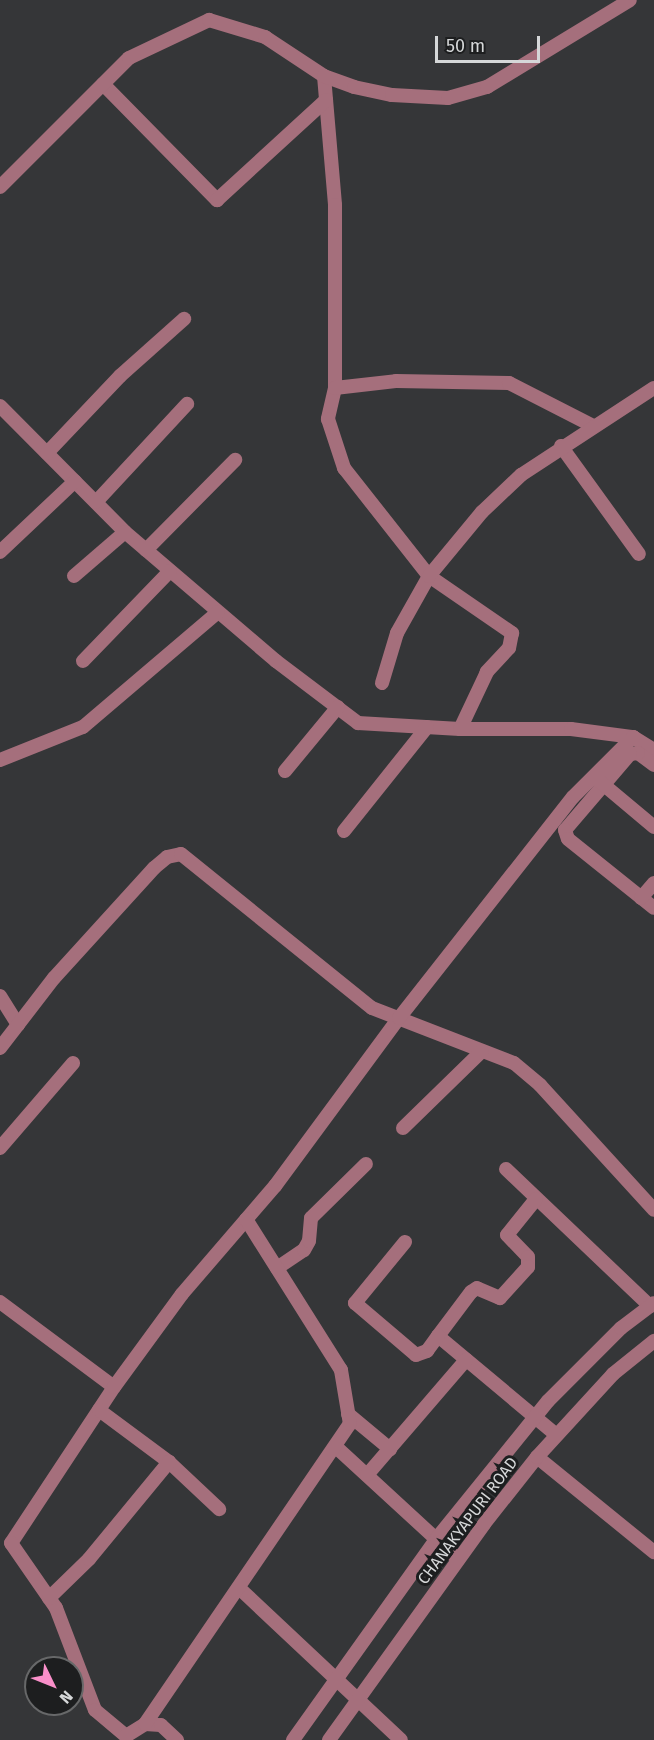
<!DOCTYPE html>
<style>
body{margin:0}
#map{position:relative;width:654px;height:1740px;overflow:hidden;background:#353638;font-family:"Fira Sans",sans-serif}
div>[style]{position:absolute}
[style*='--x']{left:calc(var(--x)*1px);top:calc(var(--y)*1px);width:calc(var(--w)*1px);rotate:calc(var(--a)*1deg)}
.minor>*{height:14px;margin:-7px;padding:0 7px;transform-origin:7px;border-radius:7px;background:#a56f7c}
span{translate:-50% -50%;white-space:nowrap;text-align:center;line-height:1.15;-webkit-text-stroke:6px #1d1e1f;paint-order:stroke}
.street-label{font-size:16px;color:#d5d7d8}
.north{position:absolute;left:24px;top:1656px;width:60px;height:60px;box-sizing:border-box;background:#1d1e1f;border:2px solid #676869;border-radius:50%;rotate:133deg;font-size:16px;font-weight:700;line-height:24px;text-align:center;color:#d5d7d8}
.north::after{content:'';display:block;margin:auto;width:21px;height:27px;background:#f98fc9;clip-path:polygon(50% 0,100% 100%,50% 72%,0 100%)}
.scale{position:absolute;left:435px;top:36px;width:105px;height:27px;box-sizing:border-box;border:3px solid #d5d7d8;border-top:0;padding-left:8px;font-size:18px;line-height:21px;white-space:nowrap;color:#d5d7d8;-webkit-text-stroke:4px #1d1e1f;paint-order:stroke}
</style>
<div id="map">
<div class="minor">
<div style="--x:324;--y:76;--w:129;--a:85.1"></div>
<div style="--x:335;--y:205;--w:183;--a:90"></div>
<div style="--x:335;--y:388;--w:32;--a:103"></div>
<div style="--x:328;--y:419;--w:52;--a:71.9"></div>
<div style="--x:344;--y:468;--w:137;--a:51.8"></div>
<div style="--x:429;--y:576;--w:101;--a:34.5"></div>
<div style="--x:512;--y:633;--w:15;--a:101"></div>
<div style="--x:509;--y:648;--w:33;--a:133"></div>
<div style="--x:487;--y:672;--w:63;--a:115.3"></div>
<div style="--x:103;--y:84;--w:163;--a:45.5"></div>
<div style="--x:217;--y:200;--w:148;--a:-42.5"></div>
<div style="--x:0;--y:187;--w:182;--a:-45"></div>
<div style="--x:129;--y:58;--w:89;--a:-25.4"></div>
<div style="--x:209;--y:20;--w:59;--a:16.9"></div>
<div style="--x:265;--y:37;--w:71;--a:33.5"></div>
<div style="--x:324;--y:76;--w:32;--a:20"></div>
<div style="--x:354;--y:87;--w:39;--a:12"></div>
<div style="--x:392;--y:95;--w:56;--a:3.1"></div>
<div style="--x:448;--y:98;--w:41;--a:-15.8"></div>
<div style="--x:487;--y:87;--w:167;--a:-31.3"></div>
<div style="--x:335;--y:388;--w:61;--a:-6.5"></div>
<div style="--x:396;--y:381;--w:113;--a:1"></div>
<div style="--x:509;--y:383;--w:94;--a:27.1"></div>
<div style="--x:0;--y:406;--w:177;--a:45.2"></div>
<div style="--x:125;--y:532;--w:199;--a:40.5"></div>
<div style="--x:276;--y:661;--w:103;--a:37.1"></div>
<div style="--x:358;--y:723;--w:102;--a:3.4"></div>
<div style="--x:460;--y:729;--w:111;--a:0"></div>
<div style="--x:571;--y:729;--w:63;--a:7.4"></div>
<div style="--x:633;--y:737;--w:25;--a:32"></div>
<div style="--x:561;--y:446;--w:133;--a:54.2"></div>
<div style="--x:47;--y:453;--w:106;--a:-46.5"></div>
<div style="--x:120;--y:376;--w:86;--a:-41.7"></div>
<div style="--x:96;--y:502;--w:134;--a:-47.1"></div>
<div style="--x:146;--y:550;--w:127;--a:-45.3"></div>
<div style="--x:0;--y:552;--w:103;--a:-43.4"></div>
<div style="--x:74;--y:576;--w:67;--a:-40.8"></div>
<div style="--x:83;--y:661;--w:125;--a:-46"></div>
<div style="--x:382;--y:683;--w:52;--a:-73.3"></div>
<div style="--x:397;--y:633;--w:65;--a:-60.7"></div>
<div style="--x:429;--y:576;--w:83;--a:-50.4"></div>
<div style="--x:482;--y:512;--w:54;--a:-43.5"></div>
<div style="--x:521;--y:475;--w:159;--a:-33.2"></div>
<div style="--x:0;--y:760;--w:89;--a:-21.7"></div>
<div style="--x:83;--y:727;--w:177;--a:-40.4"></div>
<div style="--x:654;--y:765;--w:20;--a:-143"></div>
<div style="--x:638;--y:753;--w:8;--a:173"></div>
<div style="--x:630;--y:754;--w:100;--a:130.5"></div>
<div style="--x:565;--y:830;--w:9;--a:72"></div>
<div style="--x:568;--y:839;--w:110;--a:38.7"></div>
<div style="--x:285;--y:771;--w:83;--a:-50.4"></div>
<div style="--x:598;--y:780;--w:73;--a:40"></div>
<div style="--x:344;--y:831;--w:133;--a:-51.4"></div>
<div style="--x:641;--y:898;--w:20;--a:-49"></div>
<div style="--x:0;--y:996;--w:34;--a:58"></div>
<div style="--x:0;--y:1048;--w:88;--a:-52.4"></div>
<div style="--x:54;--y:978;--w:149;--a:-47.7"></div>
<div style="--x:154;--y:868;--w:17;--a:-40"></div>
<div style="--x:167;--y:857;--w:14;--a:-12"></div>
<div style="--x:181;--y:854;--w:245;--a:38.9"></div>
<div style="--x:372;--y:1008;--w:152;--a:21.2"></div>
<div style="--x:514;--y:1063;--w:34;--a:40"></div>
<div style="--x:540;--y:1085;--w:169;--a:47.6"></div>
<div style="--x:403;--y:1128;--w:110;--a:-44.3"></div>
<div style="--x:0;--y:1148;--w:112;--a:-49.3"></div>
<div style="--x:506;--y:1169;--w:199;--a:43.6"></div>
<div style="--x:536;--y:1199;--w:46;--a:128.9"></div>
<div style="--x:507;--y:1235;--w:30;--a:46"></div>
<div style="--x:528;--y:1257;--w:10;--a:90"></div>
<div style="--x:528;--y:1267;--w:42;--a:132.1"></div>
<div style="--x:500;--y:1298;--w:25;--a:-157"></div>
<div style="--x:477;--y:1288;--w:7;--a:146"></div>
<div style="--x:471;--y:1292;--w:55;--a:126.9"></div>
<div style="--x:438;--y:1336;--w:153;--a:39.9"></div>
<div style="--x:405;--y:1242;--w:79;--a:129.3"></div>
<div style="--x:355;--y:1303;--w:80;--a:40.4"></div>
<div style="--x:416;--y:1355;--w:12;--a:-20"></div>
<div style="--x:427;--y:1351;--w:19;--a:-54"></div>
<div style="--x:277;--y:1268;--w:32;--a:-34"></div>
<div style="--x:304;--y:1250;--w:10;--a:-61"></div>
<div style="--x:309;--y:1241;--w:23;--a:-85"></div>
<div style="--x:311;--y:1218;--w:77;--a:-44.5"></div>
<div style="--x:0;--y:1302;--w:142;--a:36.7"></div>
<div style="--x:114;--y:1387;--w:187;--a:123.4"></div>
<div style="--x:11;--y:1543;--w:79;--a:55.3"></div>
<div style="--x:56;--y:1608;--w:109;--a:69.1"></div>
<div style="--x:95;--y:1710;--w:40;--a:40"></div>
<div style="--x:126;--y:1736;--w:22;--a:-32"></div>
<div style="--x:145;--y:1724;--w:16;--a:4"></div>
<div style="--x:161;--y:1725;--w:22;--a:43"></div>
<div style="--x:114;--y:1387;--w:115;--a:-53.8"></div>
<div style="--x:182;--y:1294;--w:143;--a:-49.3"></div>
<div style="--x:275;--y:1186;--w:209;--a:-53.6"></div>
<div style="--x:399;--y:1018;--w:281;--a:-51.8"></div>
<div style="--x:573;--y:797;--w:85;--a:-45"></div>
<div style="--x:99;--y:1410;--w:87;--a:36.6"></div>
<div style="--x:169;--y:1462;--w:69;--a:43.2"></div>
<div style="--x:348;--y:1414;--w:55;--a:39.8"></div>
<div style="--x:336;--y:1447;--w:166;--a:42.6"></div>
<div style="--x:537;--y:1457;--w:151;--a:39.1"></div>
<div style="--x:367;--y:1475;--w:152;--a:-49.3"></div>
<div style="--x:239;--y:1588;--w:222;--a:43.2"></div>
<div style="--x:49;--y:1598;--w:56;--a:-44.3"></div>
<div style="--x:89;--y:1559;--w:126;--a:-50.5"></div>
<div style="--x:145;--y:1724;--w:363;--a:-55.7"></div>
<div style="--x:350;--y:1424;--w:55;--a:-99.5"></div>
<div style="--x:341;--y:1370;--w:178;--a:-122.2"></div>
<div style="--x:293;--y:1740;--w:248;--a:-54.5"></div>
<div style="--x:437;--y:1538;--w:176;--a:-51"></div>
<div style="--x:548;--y:1401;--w:103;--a:-45"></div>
<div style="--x:621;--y:1328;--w:41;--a:-37.1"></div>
<div style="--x:329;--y:1740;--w:266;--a:-54.3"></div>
<div style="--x:484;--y:1524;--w:85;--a:-51.7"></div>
<div style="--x:537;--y:1457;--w:113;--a:-47.5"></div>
<div style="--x:613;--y:1374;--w:53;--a:-38.8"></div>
</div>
<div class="street-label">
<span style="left:468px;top:1521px;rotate:-53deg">CHANAKYAPURI ROAD</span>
</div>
<div class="north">N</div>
<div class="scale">50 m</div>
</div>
